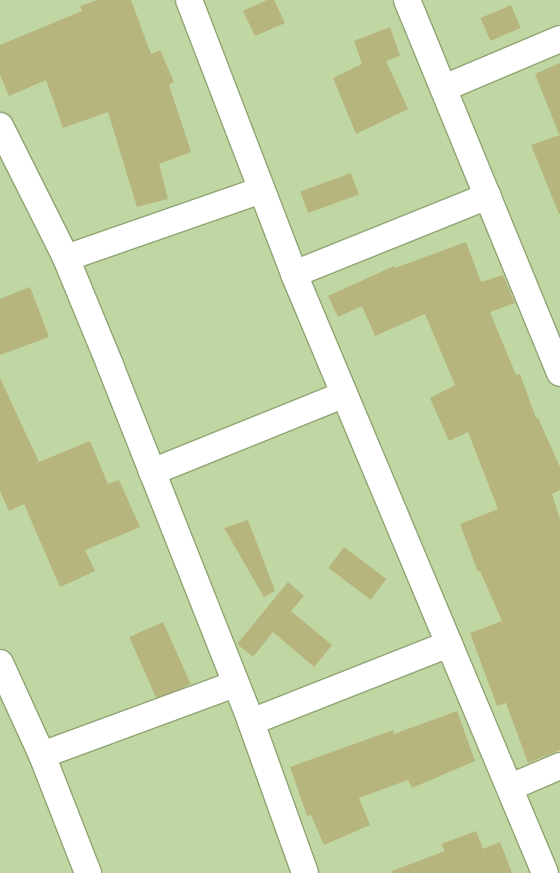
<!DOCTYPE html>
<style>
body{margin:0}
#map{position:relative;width:560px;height:873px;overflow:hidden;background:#c0d6a3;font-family:Spectral,serif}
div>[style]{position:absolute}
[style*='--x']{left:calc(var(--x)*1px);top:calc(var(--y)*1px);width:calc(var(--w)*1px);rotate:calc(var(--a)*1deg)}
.building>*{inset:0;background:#b7b57e;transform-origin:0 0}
.roads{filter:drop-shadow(1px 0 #8fa472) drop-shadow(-1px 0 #8fa472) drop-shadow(0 1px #8fa472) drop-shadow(0 -1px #8fa472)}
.street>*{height:26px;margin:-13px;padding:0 13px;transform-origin:13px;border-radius:13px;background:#fff}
span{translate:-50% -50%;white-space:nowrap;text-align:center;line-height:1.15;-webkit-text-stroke:4px #c0d6a3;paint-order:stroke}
</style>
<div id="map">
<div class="building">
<div style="clip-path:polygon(97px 0,131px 0,151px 54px,160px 50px,174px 82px,169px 85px,191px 152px,159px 164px,168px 199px,137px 207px,108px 112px,63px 128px,46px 80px,9px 96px,0 75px,0 45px,82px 11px,80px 6px)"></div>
<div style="clip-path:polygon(267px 0,274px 0,285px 23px,255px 36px,243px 11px)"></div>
<div style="left:511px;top:5px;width:25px;height:33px;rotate:67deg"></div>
<div style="clip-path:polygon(390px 27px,400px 56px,386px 61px,408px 109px,356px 134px,333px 78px,362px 64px,354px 41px)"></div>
<div style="clip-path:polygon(560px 63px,560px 133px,559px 134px,535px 74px)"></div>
<div style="clip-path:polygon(560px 135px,560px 214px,559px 214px,531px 145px)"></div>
<div style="left:351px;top:173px;width:23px;height:54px;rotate:70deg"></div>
<div style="clip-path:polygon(466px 242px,481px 282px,503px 275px,515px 303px,490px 312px,516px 375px,520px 374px,536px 418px,538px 418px,560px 467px,560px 490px,552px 494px,560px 519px,560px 750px,528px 763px,506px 703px,497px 706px,470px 633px,502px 621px,480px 571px,478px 572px,460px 524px,498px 509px,468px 432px,449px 441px,430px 398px,455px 385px,425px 314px,375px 336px,362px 306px,338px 317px,328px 296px,394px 266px,395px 268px)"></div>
<div style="clip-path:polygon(30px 287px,49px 337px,0 355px,0 299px)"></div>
<div style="clip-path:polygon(0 378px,39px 462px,90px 441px,108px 484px,119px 480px,140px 527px,85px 550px,95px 571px,60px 587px,24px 504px,9px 511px,0 491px)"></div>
<div style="clip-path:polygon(248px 520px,275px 591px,264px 597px,224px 528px)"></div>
<div style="left:344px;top:547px;width:53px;height:26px;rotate:37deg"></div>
<div style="clip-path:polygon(288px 582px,304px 596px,291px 611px,332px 645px,314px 667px,273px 632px,253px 657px,237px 644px)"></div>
<div style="left:163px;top:622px;width:68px;height:37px;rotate:66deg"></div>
<div style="clip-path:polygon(457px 711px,475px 761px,412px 788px,408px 780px,359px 798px,370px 825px,324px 845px,311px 815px,307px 816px,290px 767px,393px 730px,394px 734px)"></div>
<div style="clip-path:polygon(476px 831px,483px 849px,500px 842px,512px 873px,393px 873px,392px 871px,445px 851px,441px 844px)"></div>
</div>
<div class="roads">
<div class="street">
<div style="--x:189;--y:0;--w:293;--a:69"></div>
<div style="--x:294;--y:274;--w:649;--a:67.26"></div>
<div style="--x:407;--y:0;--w:403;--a:67.7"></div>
<div style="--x:444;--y:88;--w:126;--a:-22.9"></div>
<div style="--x:0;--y:126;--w:148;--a:63.4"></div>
<div style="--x:66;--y:258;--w:116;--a:67.6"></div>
<div style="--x:110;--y:365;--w:384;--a:68.4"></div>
<div style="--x:251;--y:722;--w:160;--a:70.3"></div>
<div style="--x:66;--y:258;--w:207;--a:-19.2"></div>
<div style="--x:294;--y:274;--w:209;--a:-21.9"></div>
<div style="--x:152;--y:472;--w:206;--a:-22"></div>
<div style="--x:0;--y:663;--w:101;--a:65.5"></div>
<div style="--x:42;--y:755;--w:127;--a:68.7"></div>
<div style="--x:251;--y:722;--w:213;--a:-21.5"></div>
<div style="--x:42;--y:755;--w:206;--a:-20.2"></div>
<div style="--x:511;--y:787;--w:53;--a:-23.2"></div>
</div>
</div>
</div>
